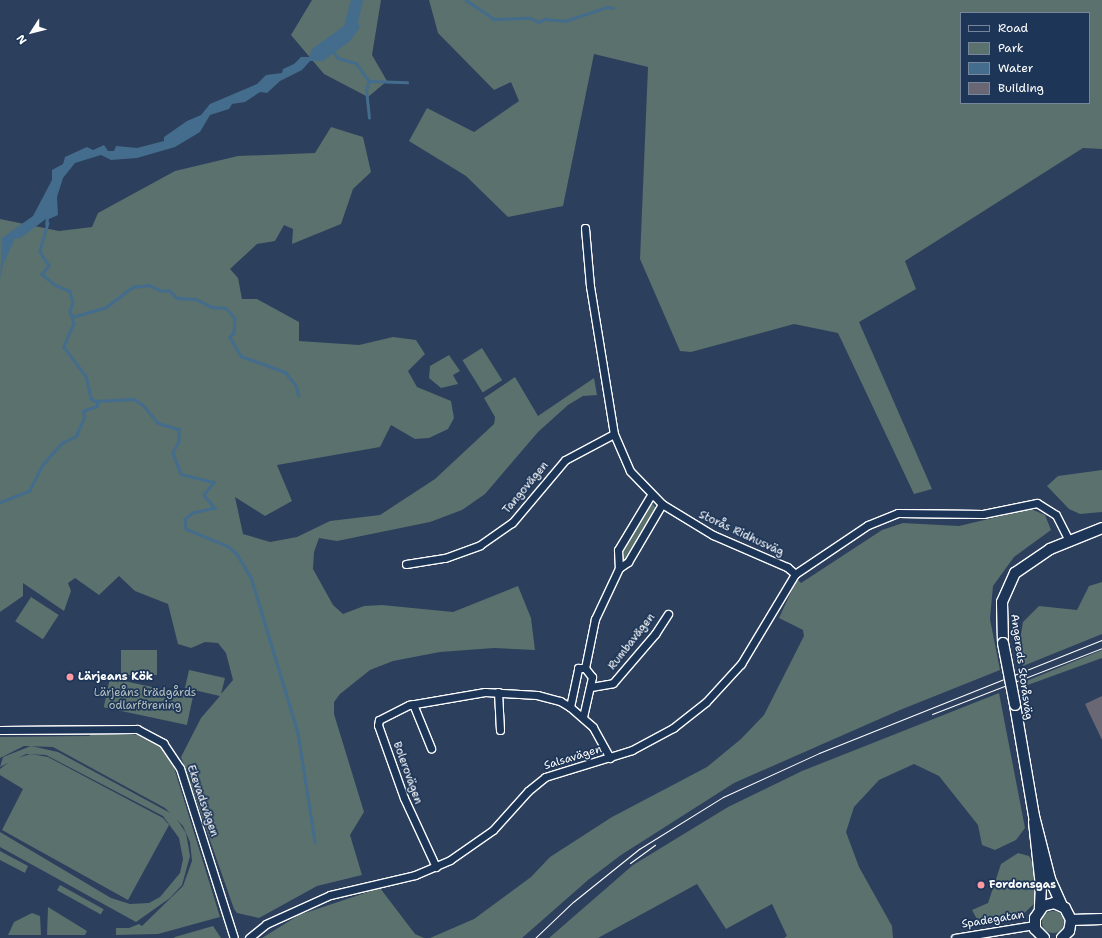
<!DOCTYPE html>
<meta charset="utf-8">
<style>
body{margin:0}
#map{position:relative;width:1102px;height:938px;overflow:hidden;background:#2c3f5d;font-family:"Shantell Sans",sans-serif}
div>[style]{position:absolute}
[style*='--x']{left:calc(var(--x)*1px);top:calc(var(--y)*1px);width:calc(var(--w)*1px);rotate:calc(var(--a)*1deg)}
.green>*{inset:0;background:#5a716d;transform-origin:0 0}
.round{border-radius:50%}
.water>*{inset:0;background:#446c8c}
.stream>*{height:2.5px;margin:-1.25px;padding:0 1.25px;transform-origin:1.25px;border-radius:1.25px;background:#446c8c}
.building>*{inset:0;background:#6a6774}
.roads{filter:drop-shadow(1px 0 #fff) drop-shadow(-1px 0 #fff) drop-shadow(0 1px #fff) drop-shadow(0 -1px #fff)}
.street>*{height:7px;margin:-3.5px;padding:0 3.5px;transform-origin:3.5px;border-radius:3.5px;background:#1d3557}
.secondary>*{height:10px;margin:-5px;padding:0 5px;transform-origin:5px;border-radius:5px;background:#1d3557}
.tram>*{height:1px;margin:-0.5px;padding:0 0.5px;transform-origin:0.5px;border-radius:0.5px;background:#fff}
.bridges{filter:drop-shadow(1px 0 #fff) drop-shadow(-1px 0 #fff) drop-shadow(0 1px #fff) drop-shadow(0 -1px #fff)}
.secondary-bridge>*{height:10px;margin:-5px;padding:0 5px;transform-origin:5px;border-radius:5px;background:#1d3557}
.dots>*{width:11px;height:11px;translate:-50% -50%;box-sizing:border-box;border:2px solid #1d3557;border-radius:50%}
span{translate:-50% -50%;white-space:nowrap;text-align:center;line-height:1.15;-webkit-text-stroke:3.5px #1d3557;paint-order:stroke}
.street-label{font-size:11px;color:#fff}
.poi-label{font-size:11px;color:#fff;font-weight:700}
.left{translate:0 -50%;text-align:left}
.park-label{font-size:11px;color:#b5bfbd}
.legend{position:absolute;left:960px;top:12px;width:130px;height:92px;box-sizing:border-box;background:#1d3557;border:1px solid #77869a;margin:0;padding:5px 7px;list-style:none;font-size:12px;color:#fff}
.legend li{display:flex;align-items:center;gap:8px;height:20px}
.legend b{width:20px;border:1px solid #77869a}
.north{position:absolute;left:12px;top:12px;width:40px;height:40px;-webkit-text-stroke:3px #1d3557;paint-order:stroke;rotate:234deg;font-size:11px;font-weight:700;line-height:16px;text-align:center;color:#fff}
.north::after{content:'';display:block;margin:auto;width:14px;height:18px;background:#fff;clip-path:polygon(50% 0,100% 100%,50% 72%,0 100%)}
</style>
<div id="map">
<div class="green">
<div style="clip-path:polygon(312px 0,381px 0,372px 55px,387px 81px,368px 97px,324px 74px,291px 35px)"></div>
<div style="clip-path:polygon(evenodd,429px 0,1102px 0,1102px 149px,1083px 148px,905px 261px,916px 289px,859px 322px,932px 489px,914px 494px,838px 333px,794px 324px,691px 352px,680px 351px,640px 259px,648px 67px,594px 54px,563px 206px,508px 217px,466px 176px,409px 141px,427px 108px,474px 132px,519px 101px,511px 82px,494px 90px,438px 33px,429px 0,961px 13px,1089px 13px,1089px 103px,961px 103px,961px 13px)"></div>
<div style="clip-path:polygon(331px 127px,363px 137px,371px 172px,353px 189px,341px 224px,292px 244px,293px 229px,284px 225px,275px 241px,257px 244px,230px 269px,238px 278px,242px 299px,257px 299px,299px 322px,299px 341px,359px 345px,393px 337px,416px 340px,425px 354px,408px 371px,417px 387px,451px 401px,454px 418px,448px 429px,429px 438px,415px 439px,391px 425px,380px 447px,277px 465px,292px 501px,265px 516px,235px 497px,243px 534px,270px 542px,297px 537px,330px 521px,380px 515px,435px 479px,494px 424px,495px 417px,484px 398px,515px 377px,538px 416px,594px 378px,597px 395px,583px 396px,568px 405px,538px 432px,485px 494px,462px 510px,430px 522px,337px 541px,319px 538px,314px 552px,313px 569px,333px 605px,343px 614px,364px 606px,382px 605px,453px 612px,518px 586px,531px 618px,535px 650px,494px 648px,440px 652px,393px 661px,370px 670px,340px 694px,334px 702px,334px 714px,364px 812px,350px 835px,362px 875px,317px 886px,259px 918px,237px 913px,234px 909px,181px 757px,201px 718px,220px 696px,185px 688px,189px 670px,225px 678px,221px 694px,233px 680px,226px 653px,218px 643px,205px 642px,191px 648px,178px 644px,168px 604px,135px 591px,119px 576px,99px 595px,75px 578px,68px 583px,71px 591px,64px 611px,23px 583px,23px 596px,0 612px,0 219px,59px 231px,92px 227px,98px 213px,175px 171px,238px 156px,315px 153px)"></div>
<div style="left:482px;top:348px;width:38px;height:23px;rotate:58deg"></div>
<div style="clip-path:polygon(449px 355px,460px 371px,453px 375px,458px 384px,441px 388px,429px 378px,430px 366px)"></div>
<div style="clip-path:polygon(1102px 470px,1102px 512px,1080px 514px,1069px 509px,1047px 486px,1058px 476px)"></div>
<div style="clip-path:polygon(653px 504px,656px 508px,628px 559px,622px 560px,621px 552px,630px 536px,647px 507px)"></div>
<div style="clip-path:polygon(1031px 509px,1045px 515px,1051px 530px,1014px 557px,993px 586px,990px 619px,1000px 670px,900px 710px,734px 783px,621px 855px,588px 880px,522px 938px,430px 938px,474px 919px,531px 877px,550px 857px,612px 817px,707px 767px,741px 739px,764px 715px,804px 636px,803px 630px,779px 618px,797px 579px,801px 583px,882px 530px,903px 523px,959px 526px)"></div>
<div style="clip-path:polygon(1102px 582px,1102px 634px,1023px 666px,1019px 646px,1023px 622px,1039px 606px,1077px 610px,1089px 586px)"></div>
<div style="left:31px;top:597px;width:33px;height:29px;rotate:33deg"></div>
<div style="left:121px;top:650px;width:36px;height:25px"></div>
<div style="clip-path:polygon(1102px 650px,1102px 658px,1025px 686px,1024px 682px)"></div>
<div style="left:110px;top:678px;width:85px;height:30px;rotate:12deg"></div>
<div style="clip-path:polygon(999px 693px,1025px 828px,1016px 840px,995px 850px,982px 845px,978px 825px,939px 776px,914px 764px,879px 780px,854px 807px,846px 832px,859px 867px,892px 926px,893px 938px,784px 938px,787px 936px,772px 904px,726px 929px,697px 884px,598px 938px,549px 938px,633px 865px,728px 807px,802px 771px)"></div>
<div style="clip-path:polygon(90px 733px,143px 735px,157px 743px,172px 761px,220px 917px,158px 934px,116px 935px,116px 928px,129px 928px,139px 924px,142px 926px,183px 886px,192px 861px,190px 842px,183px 826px,165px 808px,53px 747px,24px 746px,0 758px,0 737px,90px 736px)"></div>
<div style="clip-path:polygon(31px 746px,58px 752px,174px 815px,186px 833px,190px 856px,182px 885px,170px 898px,136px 922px,0 847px,0 832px,111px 898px,130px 904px,149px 903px,160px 897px,180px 873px,183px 859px,179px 838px,163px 816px,46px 755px,26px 754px,0 767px,3px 757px)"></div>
<div style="clip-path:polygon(31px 754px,48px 757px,163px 818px,169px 825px,128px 900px,2px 830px,23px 789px,0 775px,0 769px,13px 759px)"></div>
<div style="clip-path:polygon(0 851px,28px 866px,25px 873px,0 860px)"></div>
<div style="clip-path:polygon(1018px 853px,1029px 856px,1032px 861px,1037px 896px,1034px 904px,1021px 916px,979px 923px,972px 910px,988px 903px,1001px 864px)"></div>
<div style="left:60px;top:885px;width:50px;height:6px;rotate:29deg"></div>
<div style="clip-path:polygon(380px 888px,415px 934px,424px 938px,262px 938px,299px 915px)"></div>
<div style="clip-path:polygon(48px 907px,87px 931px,85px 935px,47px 935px)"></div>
<div class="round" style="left:1042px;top:911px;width:22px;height:22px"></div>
<div style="clip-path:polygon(32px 913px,40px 916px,41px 935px,8px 935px,14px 922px)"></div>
<div style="clip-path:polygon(213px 926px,221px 938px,174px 938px,175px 937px)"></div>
</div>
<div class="water">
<div style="clip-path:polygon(351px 0,363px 0,358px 22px,360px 27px,350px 41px,323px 61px,310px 61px,302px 70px,280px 81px,267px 93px,260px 92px,245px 102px,232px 104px,229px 109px,210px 115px,200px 132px,175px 147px,137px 158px,111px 160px,101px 155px,75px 163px,63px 178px,57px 197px,58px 215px,49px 219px,48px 226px,45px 225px,46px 219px,19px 239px,15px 238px,3px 265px,0 280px,2px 238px,33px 216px,52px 180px,52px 170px,63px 164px,65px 157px,87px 147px,93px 150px,104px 145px,108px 151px,114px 151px,116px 146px,137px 148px,164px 141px,164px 137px,187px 121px,201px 115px,210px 104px,257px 84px,266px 75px,282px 73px,283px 69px,294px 64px,301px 57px,309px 57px,312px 49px,344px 26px)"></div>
</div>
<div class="stream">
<div style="--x:466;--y:0;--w:34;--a:34"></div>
<div style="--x:494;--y:19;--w:36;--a:-2"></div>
<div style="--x:530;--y:18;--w:10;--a:24"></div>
<div style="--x:539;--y:22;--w:6;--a:-31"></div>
<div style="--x:544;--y:19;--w:21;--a:5"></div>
<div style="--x:565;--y:21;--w:44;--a:-18.4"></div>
<div style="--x:607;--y:7;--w:6;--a:9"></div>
<div style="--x:333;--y:50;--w:9;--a:58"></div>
<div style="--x:338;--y:58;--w:19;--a:16"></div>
<div style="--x:356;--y:63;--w:22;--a:54"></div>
<div style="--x:369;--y:81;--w:38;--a:2"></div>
<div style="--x:369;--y:118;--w:28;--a:-96"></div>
<div style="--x:366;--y:90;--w:9;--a:-72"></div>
<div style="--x:48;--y:223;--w:29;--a:106"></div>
<div style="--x:40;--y:251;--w:17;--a:59"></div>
<div style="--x:49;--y:266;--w:11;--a:131"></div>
<div style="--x:42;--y:274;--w:17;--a:40"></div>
<div style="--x:55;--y:285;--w:16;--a:22"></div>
<div style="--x:70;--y:291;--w:12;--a:76"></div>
<div style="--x:73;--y:303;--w:9;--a:111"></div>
<div style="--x:70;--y:311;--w:13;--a:72"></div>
<div style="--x:74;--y:323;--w:26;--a:113"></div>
<div style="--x:64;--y:347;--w:36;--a:53"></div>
<div style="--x:86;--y:376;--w:23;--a:77"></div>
<div style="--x:91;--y:398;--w:5;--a:37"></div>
<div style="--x:95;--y:401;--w:39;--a:-3"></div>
<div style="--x:134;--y:399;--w:11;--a:34"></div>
<div style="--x:143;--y:405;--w:23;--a:50"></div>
<div style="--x:158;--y:423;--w:22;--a:16"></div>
<div style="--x:179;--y:429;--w:12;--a:90"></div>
<div style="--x:179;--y:441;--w:13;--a:117"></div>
<div style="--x:173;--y:453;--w:22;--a:69"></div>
<div style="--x:181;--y:474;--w:34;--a:14"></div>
<div style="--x:214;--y:482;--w:16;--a:128"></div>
<div style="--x:204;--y:495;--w:17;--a:50"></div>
<div style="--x:215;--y:508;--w:23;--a:167"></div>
<div style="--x:193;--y:513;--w:10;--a:143"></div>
<div style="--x:185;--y:519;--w:10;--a:84"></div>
<div style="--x:186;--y:529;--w:45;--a:22"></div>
<div style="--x:228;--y:546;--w:12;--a:42"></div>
<div style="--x:237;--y:554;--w:27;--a:59"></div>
<div style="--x:251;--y:577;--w:163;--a:73.2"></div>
<div style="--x:298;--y:733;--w:110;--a:81.1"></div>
<div style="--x:72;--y:317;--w:35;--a:-16"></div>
<div style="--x:106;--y:307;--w:34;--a:-37"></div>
<div style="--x:133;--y:287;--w:16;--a:-7"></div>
<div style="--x:149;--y:285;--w:14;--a:25"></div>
<div style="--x:162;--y:291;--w:7;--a:-8"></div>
<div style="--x:169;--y:290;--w:11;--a:45"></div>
<div style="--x:177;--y:298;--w:19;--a:3"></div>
<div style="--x:196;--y:299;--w:18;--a:27"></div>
<div style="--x:212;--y:307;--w:14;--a:4"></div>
<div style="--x:226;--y:308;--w:13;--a:48"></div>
<div style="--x:235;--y:318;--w:15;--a:94"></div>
<div style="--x:234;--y:333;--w:6;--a:135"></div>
<div style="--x:230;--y:337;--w:22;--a:60"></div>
<div style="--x:241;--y:356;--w:47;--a:20"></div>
<div style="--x:285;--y:372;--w:17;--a:50"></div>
<div style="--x:296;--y:385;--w:11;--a:75"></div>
<div style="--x:0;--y:502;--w:31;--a:-21"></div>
<div style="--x:29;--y:491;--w:29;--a:-63"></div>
<div style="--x:42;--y:465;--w:30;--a:-48"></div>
<div style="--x:62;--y:443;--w:16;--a:-27"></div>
<div style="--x:76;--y:436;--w:21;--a:-67"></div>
<div style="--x:84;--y:417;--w:6;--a:-99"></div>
<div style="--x:83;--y:411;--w:15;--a:-20"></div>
<div style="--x:97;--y:406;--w:5;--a:-90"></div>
</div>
<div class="building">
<div style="clip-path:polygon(1102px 696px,1102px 740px,1085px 704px)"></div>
</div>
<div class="roads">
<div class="street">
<div style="--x:585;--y:228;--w:58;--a:85.1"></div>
<div style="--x:590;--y:286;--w:150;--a:80.8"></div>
<div style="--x:614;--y:434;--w:40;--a:66.6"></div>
<div style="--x:630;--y:471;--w:46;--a:45.9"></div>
<div style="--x:662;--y:504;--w:60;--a:31.3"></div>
<div style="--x:713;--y:535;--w:81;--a:23.4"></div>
<div style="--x:787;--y:567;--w:11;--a:41"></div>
<div style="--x:795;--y:574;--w:88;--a:-33.9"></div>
<div style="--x:868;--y:525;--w:32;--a:-22"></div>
<div style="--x:898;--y:513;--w:85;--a:0.7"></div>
<div style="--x:983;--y:514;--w:55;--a:-11.5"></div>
<div style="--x:1037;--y:503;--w:22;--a:32"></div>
<div style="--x:1056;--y:515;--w:29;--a:63"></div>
<div style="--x:651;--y:495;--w:64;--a:121"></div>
<div style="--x:618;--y:550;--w:18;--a:87"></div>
<div style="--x:619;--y:568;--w:11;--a:-34"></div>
<div style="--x:628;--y:562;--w:67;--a:-59.6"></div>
<div style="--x:406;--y:564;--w:39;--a:-9"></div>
<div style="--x:445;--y:558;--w:37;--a:-20"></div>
<div style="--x:480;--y:545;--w:39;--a:-35"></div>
<div style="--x:512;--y:523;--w:82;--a:-49.9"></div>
<div style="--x:565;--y:460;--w:55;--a:-28"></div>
<div style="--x:591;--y:687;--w:22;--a:-10"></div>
<div style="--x:613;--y:683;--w:65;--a:-49.4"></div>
<div style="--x:655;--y:634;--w:24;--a:-57"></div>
<div style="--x:498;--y:692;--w:38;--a:87"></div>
<div style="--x:413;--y:704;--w:48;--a:67.8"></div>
<div style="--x:583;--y:717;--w:41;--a:-77.3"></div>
<div style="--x:592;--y:677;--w:11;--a:-128"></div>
<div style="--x:0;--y:730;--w:137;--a:-0.4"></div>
<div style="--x:137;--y:729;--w:30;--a:28"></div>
<div style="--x:163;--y:743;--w:30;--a:56"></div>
<div style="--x:180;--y:768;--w:178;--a:72.4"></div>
<div style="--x:610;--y:758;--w:35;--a:-119"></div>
<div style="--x:593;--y:727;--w:30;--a:-139"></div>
<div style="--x:570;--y:707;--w:40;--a:-78"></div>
<div style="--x:578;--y:668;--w:7;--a:0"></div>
<div style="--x:585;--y:668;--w:50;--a:-78.5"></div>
<div style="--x:595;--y:619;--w:56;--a:-64.8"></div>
<div style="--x:436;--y:867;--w:76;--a:-114.9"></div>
<div style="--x:404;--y:798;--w:77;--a:-109.6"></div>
<div style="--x:378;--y:725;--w:5;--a:-79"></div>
<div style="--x:379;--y:720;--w:34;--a:-27"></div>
<div style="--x:409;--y:705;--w:77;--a:-9.7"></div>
<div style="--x:485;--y:692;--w:52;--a:3.3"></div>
<div style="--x:537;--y:695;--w:24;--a:15"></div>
<div style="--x:560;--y:701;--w:12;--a:31"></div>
<div style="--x:249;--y:938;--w:22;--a:-39"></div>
<div style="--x:266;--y:924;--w:70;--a:-24.4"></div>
<div style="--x:330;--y:895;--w:87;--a:-13.2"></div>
<div style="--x:415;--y:875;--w:38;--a:-23"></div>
<div style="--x:450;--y:860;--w:52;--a:-34.9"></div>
<div style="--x:493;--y:830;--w:52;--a:-48.1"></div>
<div style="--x:528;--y:791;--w:22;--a:-39"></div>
<div style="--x:545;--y:777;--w:91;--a:-17.2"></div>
<div style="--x:632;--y:750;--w:47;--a:-28.2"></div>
<div style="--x:673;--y:728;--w:42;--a:-38.2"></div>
<div style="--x:706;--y:702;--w:52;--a:-47.4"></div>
<div style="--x:741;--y:664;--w:105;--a:-59"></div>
<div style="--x:955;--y:938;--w:80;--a:-9.3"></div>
</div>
<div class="secondary">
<div style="--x:1003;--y:643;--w:41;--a:-91.4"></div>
<div style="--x:1002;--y:602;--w:32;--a:-66"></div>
<div style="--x:1015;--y:573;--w:42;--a:-34.4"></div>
<div style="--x:1050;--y:549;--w:56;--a:-22"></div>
<div style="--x:1015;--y:705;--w:113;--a:80.3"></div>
<div style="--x:1034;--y:816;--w:65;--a:75.7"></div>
<div style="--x:1050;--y:879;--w:30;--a:66"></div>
<div style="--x:1034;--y:822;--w:64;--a:83.8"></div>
<div style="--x:1041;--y:886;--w:22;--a:93"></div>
<div style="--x:1071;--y:920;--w:31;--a:-2"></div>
<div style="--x:1044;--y:938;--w:13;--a:-135"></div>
<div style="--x:1035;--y:929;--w:11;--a:-90"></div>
<div style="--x:1035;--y:918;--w:14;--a:-56"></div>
<div style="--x:1043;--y:906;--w:11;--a:-15"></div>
<div style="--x:1054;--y:903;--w:12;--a:24"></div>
<div style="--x:1065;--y:908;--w:13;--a:63"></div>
<div style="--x:1071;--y:920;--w:11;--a:100"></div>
<div style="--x:1069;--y:931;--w:10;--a:135"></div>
</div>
</div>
<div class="tram">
<div style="--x:932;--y:714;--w:182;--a:-21.2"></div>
<div style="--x:630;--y:863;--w:31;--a:-36"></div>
<div style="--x:535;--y:938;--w:52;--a:-43.5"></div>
<div style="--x:573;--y:902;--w:85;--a:-38.8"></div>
<div style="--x:639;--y:849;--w:99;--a:-31.8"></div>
<div style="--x:723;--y:797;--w:106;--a:-24.6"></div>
<div style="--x:819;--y:753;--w:305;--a:-21.8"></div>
</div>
<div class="bridges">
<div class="secondary-bridge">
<div style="--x:1003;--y:643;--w:63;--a:79"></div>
</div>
</div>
<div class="dots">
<div style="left:70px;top:677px;background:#ff9aa2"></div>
<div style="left:981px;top:885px;background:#ff9aa2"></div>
</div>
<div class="street-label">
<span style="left:526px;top:488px;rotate:-50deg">Tangovägen</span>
<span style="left:741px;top:534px;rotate:25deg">Storås Ridhusväg</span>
<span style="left:632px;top:642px;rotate:-52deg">Rumbavägen</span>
<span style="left:1021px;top:667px;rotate:82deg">Angereds Storåsväg</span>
<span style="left:573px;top:758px;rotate:-17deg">Salsavägen</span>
<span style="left:407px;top:773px;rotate:70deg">Bolerovägen</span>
<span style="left:202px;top:801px;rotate:71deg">Ekevadsvägen</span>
<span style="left:993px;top:920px;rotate:-9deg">Spadegatan</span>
</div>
<div class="poi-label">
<span class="left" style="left:78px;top:677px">Lärjeans Kök</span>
<span class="left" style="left:989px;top:885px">Fordonsgas</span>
</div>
<div class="park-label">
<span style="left:145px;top:700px">Lärjeåns trädgårds<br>odlarförening</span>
</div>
<ul class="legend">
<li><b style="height:5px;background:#1d3557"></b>Road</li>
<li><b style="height:11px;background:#5a716d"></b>Park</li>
<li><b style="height:11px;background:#446c8c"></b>Water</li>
<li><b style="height:11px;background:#6a6774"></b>Building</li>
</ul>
<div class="north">N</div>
</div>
